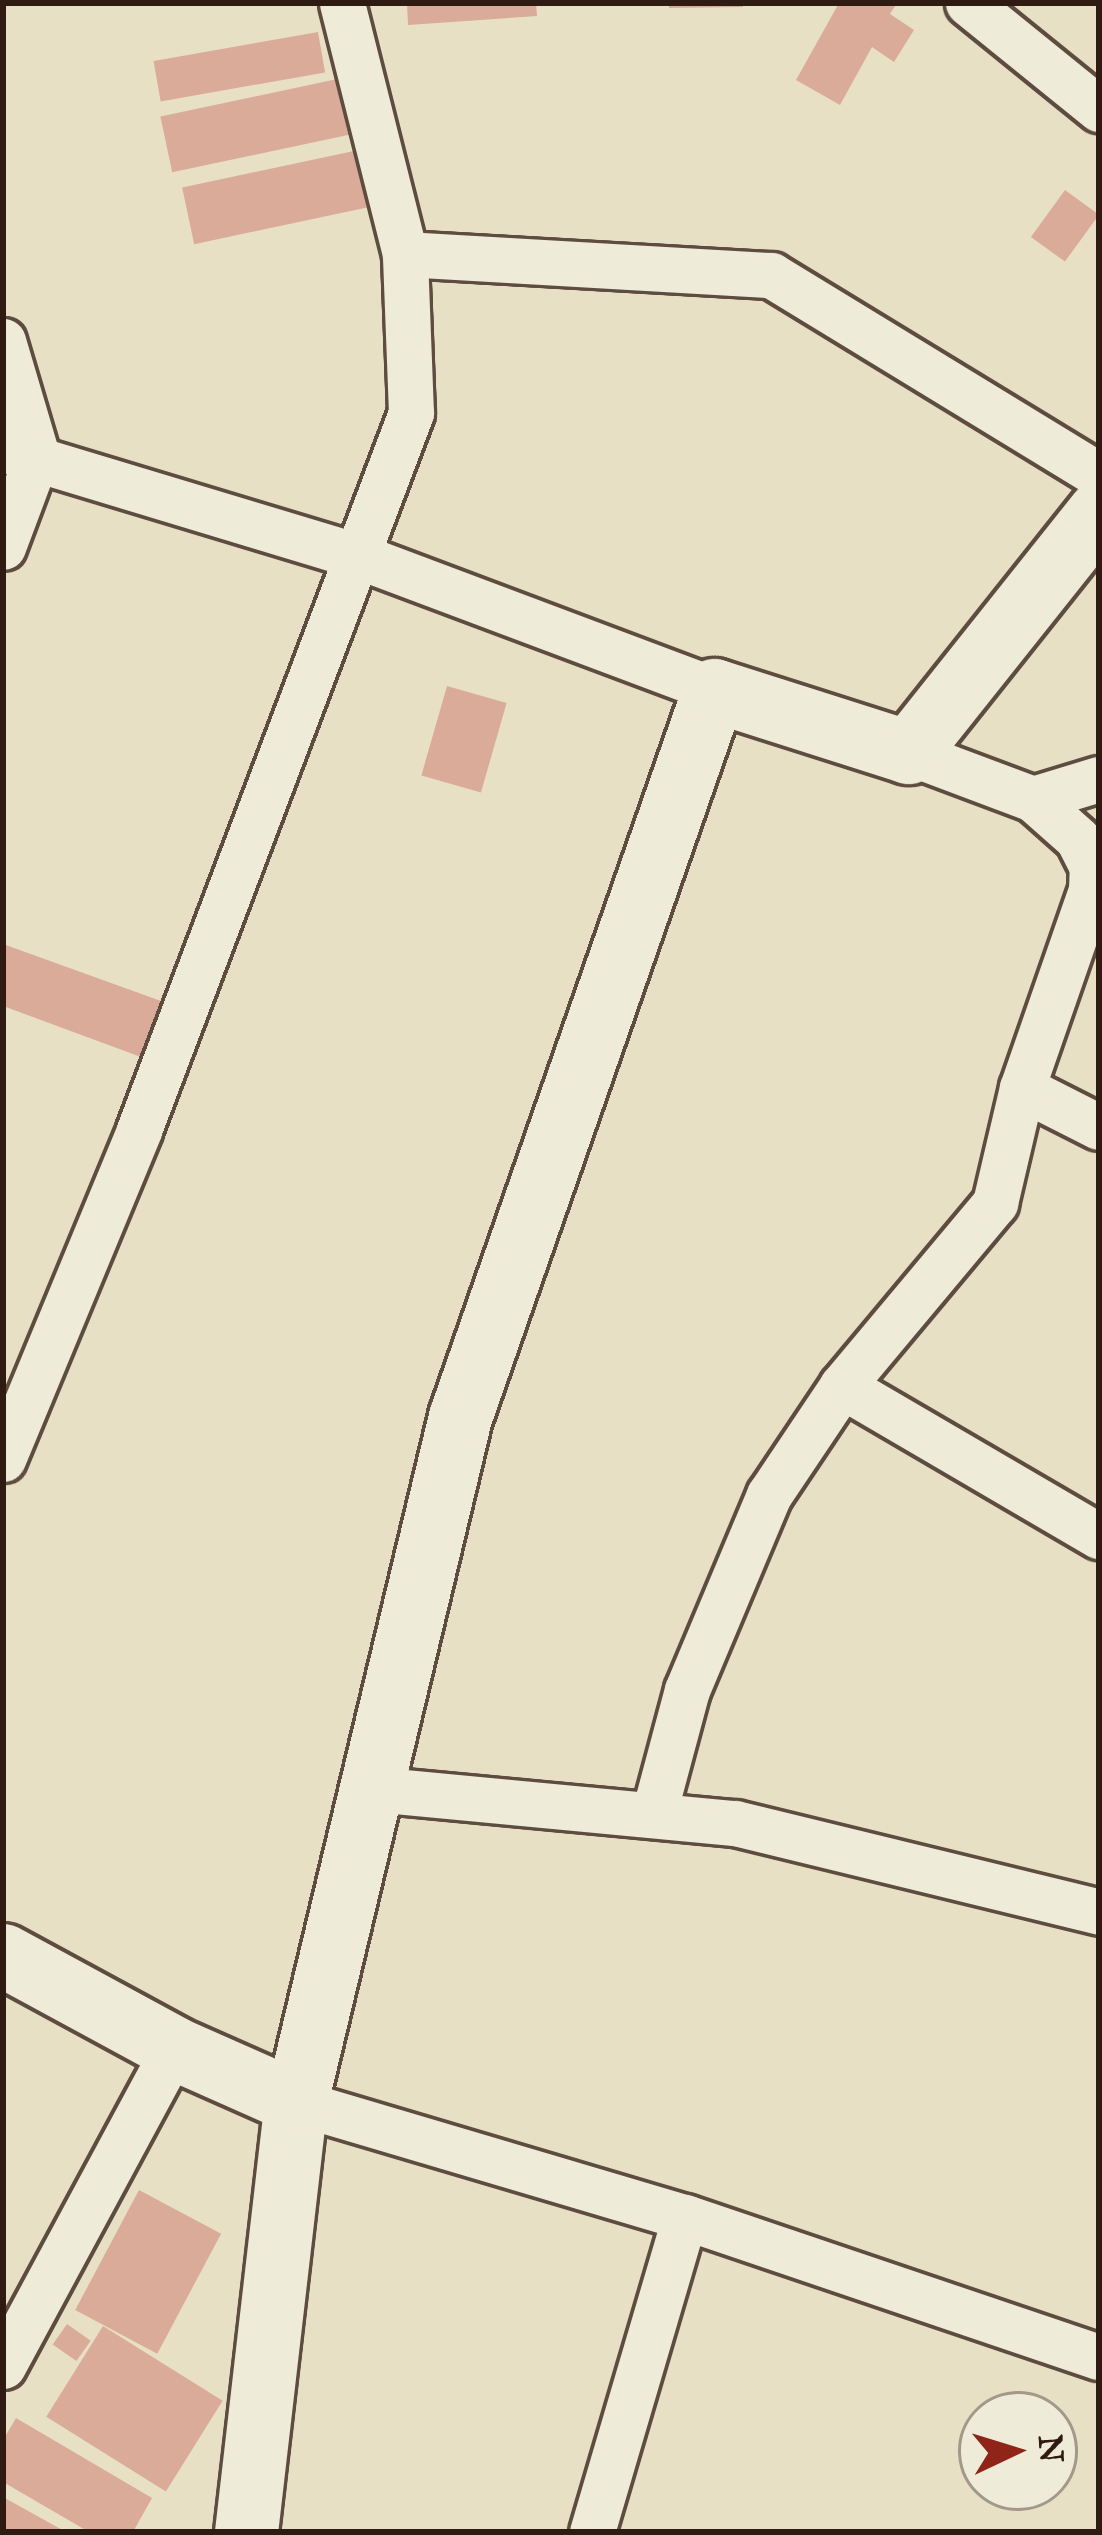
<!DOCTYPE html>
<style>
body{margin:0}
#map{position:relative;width:1102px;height:2535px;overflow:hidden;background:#e7e0c5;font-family:"IM FELL Great Primer",serif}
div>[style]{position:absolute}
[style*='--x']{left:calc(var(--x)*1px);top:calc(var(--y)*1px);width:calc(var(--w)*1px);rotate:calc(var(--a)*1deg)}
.building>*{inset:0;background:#dbab99;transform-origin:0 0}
.roads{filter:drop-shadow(3px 0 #5e4c40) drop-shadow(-3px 0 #5e4c40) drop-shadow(0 3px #5e4c40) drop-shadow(0 -3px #5e4c40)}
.street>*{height:45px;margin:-22.5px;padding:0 22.5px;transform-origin:22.5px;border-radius:22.5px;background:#efebd9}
.secondary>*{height:63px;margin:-31.5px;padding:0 31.5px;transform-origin:31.5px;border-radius:31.5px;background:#efebd9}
span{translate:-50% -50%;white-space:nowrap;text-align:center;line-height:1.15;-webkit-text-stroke:9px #efebd9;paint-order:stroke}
.frame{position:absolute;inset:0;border:6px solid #301b13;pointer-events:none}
.north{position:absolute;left:958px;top:2391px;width:120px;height:120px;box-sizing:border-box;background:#efebd9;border:3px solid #a3988a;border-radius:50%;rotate:86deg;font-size:33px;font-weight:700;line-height:48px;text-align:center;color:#301b13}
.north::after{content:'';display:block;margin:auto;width:42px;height:54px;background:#8f2418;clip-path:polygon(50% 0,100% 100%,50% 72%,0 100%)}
</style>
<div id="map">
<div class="building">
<div style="clip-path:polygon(407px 3px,536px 3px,537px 16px,408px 25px)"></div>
<div style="clip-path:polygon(669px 3px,743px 3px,743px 7px,669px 8px)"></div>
<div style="clip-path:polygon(839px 3px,897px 3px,890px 14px,914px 30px,894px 62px,872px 47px,840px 105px,796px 80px)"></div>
<div style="left:318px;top:32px;width:41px;height:167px;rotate:80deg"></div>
<div style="left:356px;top:75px;width:57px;height:200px;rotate:78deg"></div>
<div style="left:368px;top:148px;width:58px;height:190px;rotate:78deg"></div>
<div style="left:1065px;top:190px;width:42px;height:58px;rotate:36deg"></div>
<div style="left:447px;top:686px;width:62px;height:93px;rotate:16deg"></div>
<div style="clip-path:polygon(3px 944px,161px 1001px,141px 1057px,3px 1006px)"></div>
<div style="left:139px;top:2190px;width:93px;height:136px;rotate:28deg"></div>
<div style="left:67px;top:2324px;width:29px;height:25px;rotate:35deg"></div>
<div style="left:103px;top:2326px;width:141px;height:107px;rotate:32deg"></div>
<div style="clip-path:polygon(16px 2418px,152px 2498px,133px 2532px,89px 2532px,3px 2482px,3px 2440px)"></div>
<div style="clip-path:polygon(3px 2497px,66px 2532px,3px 2532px)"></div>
</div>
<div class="roads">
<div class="street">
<div style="--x:968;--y:3;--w:169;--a:39"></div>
<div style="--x:405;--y:254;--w:367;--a:3.3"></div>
<div style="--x:771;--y:275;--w:384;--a:31.4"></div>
<div style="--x:3;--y:341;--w:120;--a:73.5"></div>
<div style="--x:37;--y:456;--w:97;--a:110.5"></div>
<div style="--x:3;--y:449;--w:374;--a:16.8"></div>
<div style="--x:361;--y:557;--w:377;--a:20.6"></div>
<div style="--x:1033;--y:799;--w:69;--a:-16.9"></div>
<div style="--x:1022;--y:1088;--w:86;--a:26.9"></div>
<div style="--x:842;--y:1386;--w:298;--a:30.3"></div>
<div style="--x:3;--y:1459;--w:356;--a:-67.5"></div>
<div style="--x:139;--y:1130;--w:767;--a:-69.23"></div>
<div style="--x:411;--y:413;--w:159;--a:-92.2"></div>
<div style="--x:405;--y:254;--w:259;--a:-104.1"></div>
<div style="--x:373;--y:1789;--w:364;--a:5.4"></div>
<div style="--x:735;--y:1823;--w:375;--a:13.7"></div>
<div style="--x:654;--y:1813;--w:127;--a:-75"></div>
<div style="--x:687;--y:1690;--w:212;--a:-67.2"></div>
<div style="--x:769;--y:1495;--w:131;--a:-56.2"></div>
<div style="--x:842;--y:1386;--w:239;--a:-50.1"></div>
<div style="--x:995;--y:1203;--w:118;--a:-76.8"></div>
<div style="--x:1022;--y:1088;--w:210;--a:-70.8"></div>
<div style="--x:1091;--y:890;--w:23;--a:-88"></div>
<div style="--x:1092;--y:867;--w:31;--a:-117"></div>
<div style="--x:1078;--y:839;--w:60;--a:-138.4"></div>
<div style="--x:1033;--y:799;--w:134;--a:-159.4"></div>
<div style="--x:296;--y:2102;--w:406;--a:16.5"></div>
<div style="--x:685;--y:2217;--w:437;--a:18.7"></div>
<div style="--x:3;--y:2366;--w:361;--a:-61.7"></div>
<div style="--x:592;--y:2532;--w:328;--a:-73.6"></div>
</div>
<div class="secondary">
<div style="--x:3;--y:1955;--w:195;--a:28.5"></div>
<div style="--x:174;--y:2048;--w:133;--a:23.9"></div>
<div style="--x:246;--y:2532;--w:433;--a:-83.4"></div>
<div style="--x:296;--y:2102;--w:704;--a:-76.54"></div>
<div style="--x:460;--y:1417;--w:770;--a:-70.74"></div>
<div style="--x:714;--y:690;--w:204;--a:17.7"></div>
<div style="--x:908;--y:752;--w:307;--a:-51.5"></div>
</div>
</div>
<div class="frame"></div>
<div class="north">N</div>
</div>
